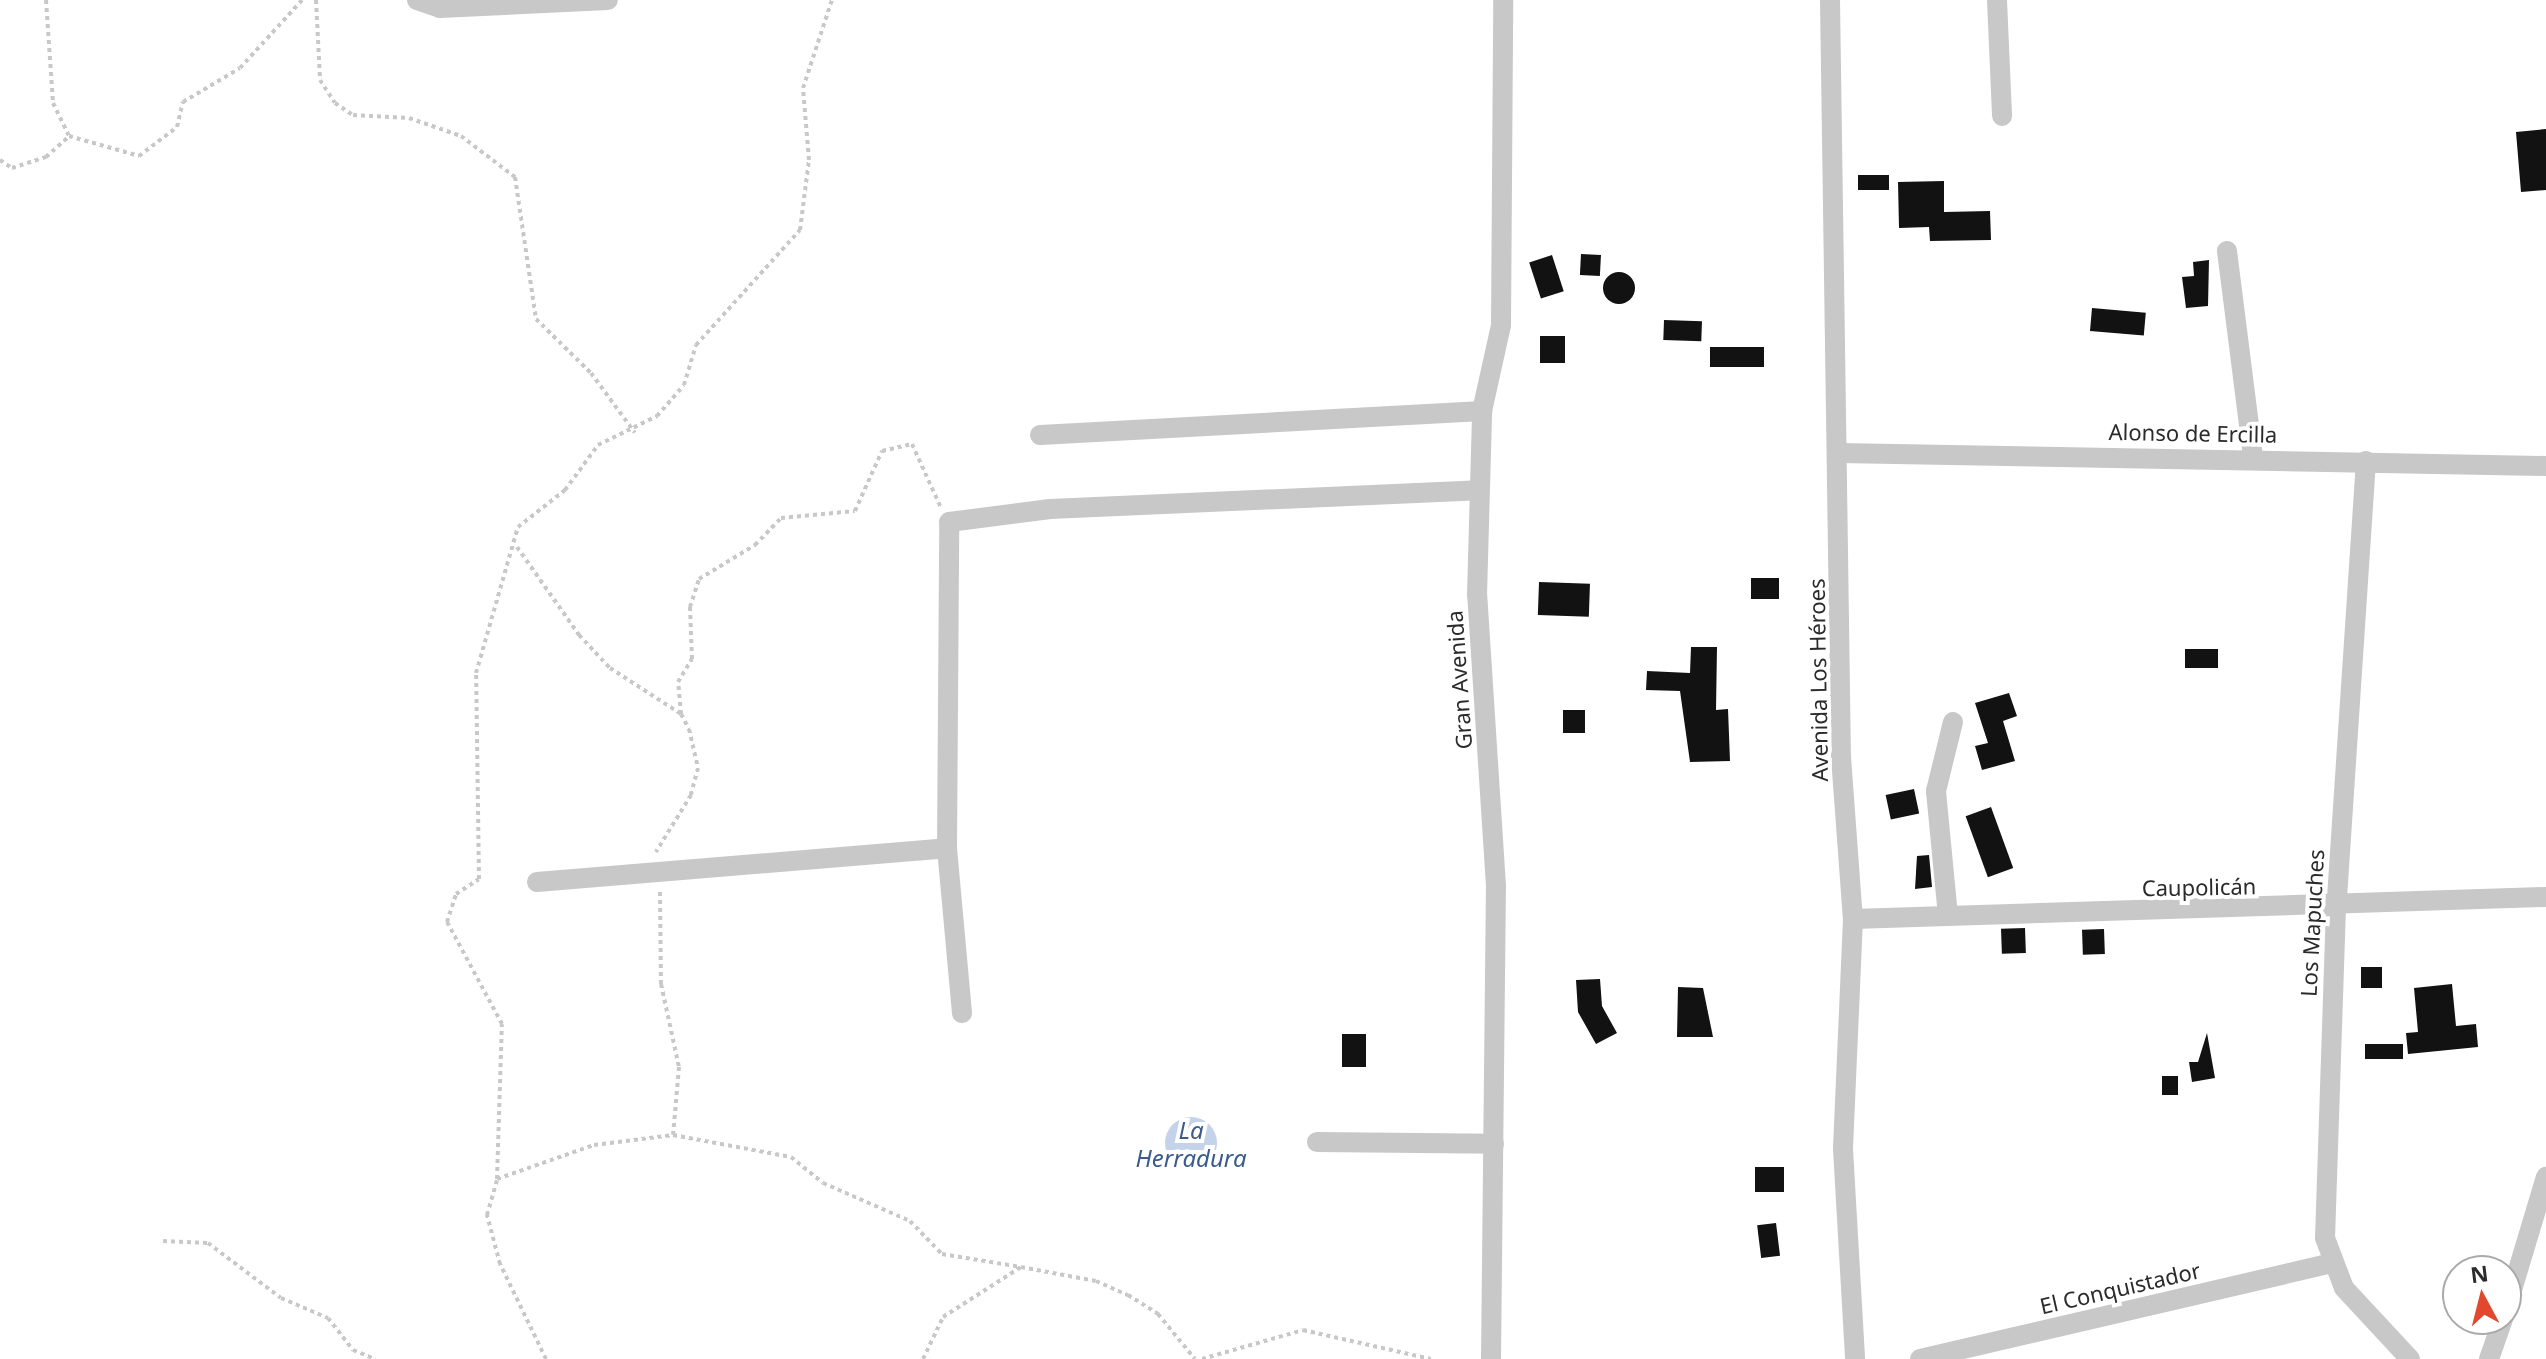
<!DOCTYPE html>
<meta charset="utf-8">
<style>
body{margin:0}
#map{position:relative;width:2546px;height:1359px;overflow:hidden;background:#fff;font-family:"Noto Sans",sans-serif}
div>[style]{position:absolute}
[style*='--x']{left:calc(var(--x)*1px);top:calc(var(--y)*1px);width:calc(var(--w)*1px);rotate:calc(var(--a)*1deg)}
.water>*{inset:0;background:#c4d3ea}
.round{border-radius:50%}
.building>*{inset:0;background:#121212;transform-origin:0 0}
.path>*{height:4px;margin-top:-2px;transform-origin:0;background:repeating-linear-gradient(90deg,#c8c8c8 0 4px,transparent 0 8px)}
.minor>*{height:20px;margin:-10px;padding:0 10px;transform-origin:10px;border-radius:10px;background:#c8c8c8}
span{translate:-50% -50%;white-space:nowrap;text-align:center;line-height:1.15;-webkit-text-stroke:8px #fff;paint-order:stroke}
.street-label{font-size:22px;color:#2b2b2b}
.water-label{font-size:24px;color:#3b5b8c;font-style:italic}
.north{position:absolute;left:2442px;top:1255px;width:80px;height:80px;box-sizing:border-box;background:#fff;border:2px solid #aaa;border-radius:50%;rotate:353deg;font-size:22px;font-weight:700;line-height:32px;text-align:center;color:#2b2b2b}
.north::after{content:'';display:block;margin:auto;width:28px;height:36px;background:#e3472d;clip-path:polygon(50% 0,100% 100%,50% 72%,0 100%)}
</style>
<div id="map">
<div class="water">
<div class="round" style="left:1165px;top:1117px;width:52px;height:52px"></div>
</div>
<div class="building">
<div style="clip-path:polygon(2546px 129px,2546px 190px,2521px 192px,2516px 132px)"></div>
<div style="left:1889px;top:175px;width:15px;height:31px;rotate:90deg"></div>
<div style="clip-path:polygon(1944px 181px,1944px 212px,1990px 211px,1991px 240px,1930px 241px,1929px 227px,1899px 228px,1898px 182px)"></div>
<div style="left:1581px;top:254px;width:20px;height:21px;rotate:3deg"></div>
<div style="left:1552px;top:255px;width:38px;height:24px;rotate:72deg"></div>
<div style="clip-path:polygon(2209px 260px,2208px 306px,2186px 308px,2182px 277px,2194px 276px,2193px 262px)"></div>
<div class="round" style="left:1603px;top:272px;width:32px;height:32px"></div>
<div style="left:2092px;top:308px;width:54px;height:23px;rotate:5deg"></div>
<div style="left:1664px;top:320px;width:38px;height:20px;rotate:2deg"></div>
<div style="left:1540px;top:336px;width:25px;height:27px"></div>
<div style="left:1710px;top:347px;width:54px;height:20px"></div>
<div style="left:1751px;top:578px;width:28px;height:21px"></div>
<div style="left:1539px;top:582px;width:51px;height:33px;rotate:2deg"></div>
<div style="clip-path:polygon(1691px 647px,1717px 647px,1716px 710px,1728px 709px,1730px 761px,1690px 762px,1680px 691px,1646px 690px,1647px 671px,1690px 673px)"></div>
<div style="left:2218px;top:649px;width:19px;height:33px;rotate:90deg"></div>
<div style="clip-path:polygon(2009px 693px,2017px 716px,2003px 721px,2015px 761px,1982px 770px,1975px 746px,1988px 743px,1975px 703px)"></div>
<div style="left:1563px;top:710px;width:22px;height:23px"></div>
<div style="left:1914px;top:789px;width:25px;height:29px;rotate:78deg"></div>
<div style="left:1991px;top:807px;width:65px;height:27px;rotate:70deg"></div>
<div style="clip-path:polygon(1929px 855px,1932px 887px,1915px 889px,1917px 856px)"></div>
<div style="left:2025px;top:928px;width:25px;height:24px;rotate:88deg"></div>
<div style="left:2104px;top:929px;width:25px;height:22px;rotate:88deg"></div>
<div style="left:2361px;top:967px;width:21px;height:21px"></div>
<div style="clip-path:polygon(1600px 979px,1602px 1006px,1617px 1033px,1596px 1044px,1578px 1012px,1576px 980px)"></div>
<div style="clip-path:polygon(2452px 984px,2456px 1026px,2476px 1024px,2478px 1047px,2408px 1054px,2406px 1033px,2418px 1032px,2414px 988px)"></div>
<div style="clip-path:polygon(1678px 987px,1703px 988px,1713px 1037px,1677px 1037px)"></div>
<div style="clip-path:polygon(2207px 1033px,2215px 1078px,2192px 1082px,2189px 1062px,2198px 1062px)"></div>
<div style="left:1342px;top:1034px;width:24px;height:33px"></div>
<div style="left:2403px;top:1044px;width:15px;height:38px;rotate:90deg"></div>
<div style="left:2162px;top:1076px;width:16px;height:19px"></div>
<div style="left:1755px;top:1167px;width:29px;height:25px"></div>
<div style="left:1776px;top:1223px;width:33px;height:19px;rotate:83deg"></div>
</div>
<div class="path">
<div style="--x:46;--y:0;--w:103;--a:86.1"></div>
<div style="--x:53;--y:103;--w:37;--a:64"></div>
<div style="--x:316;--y:0;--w:80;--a:87.1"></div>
<div style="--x:320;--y:80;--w:27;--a:57"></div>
<div style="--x:335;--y:103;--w:22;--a:34"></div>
<div style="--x:353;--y:115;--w:56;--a:3.1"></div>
<div style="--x:409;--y:118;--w:55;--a:19.1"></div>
<div style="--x:461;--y:136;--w:68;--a:37.2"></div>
<div style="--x:515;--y:177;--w:144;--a:81.6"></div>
<div style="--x:536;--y:319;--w:77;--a:44.5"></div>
<div style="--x:591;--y:373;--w:74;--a:53.7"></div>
<div style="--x:0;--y:160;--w:14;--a:34"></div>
<div style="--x:12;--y:168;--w:36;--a:-18"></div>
<div style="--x:46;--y:157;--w:31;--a:-42"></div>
<div style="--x:69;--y:136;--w:73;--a:15.9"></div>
<div style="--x:139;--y:156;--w:48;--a:-37.3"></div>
<div style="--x:177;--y:127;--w:26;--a:-77"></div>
<div style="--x:183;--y:102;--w:66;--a:-30.8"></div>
<div style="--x:240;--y:68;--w:92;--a:-47.6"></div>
<div style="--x:517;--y:547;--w:108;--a:54.8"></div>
<div style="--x:579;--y:635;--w:45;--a:46.8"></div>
<div style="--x:610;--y:668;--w:85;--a:32.9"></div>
<div style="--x:681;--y:714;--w:17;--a:62"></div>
<div style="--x:689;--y:729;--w:40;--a:77"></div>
<div style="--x:698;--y:768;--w:28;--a:105"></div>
<div style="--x:691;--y:795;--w:67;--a:121.6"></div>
<div style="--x:681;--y:714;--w:32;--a:-95"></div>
<div style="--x:678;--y:682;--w:27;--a:-59"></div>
<div style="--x:692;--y:659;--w:52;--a:-92.2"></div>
<div style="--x:690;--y:607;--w:29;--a:-72"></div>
<div style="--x:699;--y:579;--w:66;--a:-31.3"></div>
<div style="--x:755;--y:545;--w:37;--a:-46"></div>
<div style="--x:781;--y:518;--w:74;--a:-5.4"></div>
<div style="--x:855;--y:511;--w:66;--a:-65.8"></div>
<div style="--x:882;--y:451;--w:31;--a:-13"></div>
<div style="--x:912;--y:444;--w:70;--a:65.6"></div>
<div style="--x:660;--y:892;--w:92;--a:89.4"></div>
<div style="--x:661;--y:984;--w:85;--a:77.8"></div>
<div style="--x:679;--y:1067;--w:68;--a:95"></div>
<div style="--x:497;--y:1179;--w:103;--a:-19.3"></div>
<div style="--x:594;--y:1145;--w:80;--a:-7.2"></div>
<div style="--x:673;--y:1135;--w:120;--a:10.6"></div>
<div style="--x:791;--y:1157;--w:41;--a:39.1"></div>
<div style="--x:823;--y:1183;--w:95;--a:23.6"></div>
<div style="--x:910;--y:1221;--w:46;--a:45.9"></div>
<div style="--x:942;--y:1254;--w:80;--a:9.3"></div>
<div style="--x:163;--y:1241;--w:45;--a:2.5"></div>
<div style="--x:208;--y:1243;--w:91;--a:37"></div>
<div style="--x:281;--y:1298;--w:51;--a:23.1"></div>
<div style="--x:328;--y:1318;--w:41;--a:52"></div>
<div style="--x:353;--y:1350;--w:24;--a:22"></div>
<div style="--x:546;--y:1359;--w:106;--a:-115.8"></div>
<div style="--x:500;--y:1264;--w:51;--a:-104.9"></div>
<div style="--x:487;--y:1215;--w:37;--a:-74"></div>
<div style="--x:497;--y:1179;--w:155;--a:-88.2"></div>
<div style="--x:502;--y:1024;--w:116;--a:-118.3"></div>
<div style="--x:447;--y:922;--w:29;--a:-72"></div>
<div style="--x:456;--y:894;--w:27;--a:-33"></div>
<div style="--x:479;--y:879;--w:206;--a:-90.8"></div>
<div style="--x:476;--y:673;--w:152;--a:-74"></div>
<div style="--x:518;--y:527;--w:60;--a:-38.2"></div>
<div style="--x:565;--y:490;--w:56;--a:-53.7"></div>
<div style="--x:598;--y:445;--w:66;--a:-26.2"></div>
<div style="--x:657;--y:416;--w:41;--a:-48.9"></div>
<div style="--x:684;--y:385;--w:42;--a:-73.3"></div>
<div style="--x:696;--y:345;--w:155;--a:-47.9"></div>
<div style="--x:800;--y:230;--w:71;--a:-82.7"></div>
<div style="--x:809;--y:160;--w:72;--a:-94.8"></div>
<div style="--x:803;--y:88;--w:93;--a:-71.8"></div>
<div style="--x:923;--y:1359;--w:47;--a:-64.5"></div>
<div style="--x:943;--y:1317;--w:93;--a:-32.7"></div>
<div style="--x:1021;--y:1267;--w:76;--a:10.6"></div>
<div style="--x:1096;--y:1281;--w:35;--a:24"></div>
<div style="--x:1128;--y:1295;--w:36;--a:32"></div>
<div style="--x:1158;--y:1314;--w:58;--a:50.6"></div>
<div style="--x:1202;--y:1359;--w:105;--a:-16"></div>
<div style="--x:1303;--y:1330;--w:131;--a:12.8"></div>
</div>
<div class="minor">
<div style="--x:417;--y:0;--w:24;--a:19"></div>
<div style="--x:440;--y:8;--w:168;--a:-2.7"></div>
<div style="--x:1830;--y:0;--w:757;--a:89.17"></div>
<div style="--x:1841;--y:757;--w:162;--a:85.8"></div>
<div style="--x:1853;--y:919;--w:230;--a:92.5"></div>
<div style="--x:1843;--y:1149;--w:210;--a:86.7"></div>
<div style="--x:1997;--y:0;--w:116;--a:87.5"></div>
<div style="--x:2227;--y:251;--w:208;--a:82.8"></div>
<div style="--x:1040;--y:435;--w:443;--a:-3.1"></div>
<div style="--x:1839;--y:453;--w:707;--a:1.05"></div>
<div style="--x:2366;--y:461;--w:447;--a:93.8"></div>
<div style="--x:2336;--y:907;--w:331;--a:91.9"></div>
<div style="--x:2325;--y:1238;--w:53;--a:69.2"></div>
<div style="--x:2344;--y:1288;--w:97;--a:47.1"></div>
<div style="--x:537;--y:882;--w:411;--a:-4.7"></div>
<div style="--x:1948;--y:916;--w:126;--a:-95.5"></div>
<div style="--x:1936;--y:791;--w:71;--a:-76.2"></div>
<div style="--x:1853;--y:919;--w:693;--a:-1.82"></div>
<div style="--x:962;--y:1013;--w:166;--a:-95.2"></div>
<div style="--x:947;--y:848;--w:326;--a:-89.6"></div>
<div style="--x:949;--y:522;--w:102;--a:-7.3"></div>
<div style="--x:1050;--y:509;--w:429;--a:-2.5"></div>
<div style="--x:1317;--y:1142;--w:177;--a:0.6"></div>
<div style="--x:2506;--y:1310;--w:139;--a:-73.3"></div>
<div style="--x:1491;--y:1359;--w:473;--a:-89.4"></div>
<div style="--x:1496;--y:886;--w:292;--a:-93.7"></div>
<div style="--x:1477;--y:595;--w:184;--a:-88.4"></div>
<div style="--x:1482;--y:411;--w:88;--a:-77.5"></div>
<div style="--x:1501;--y:325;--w:325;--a:-89.6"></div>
<div style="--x:1920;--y:1359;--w:422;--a:-13.1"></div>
<div style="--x:2489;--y:1359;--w:42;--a:-70.7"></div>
</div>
<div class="street-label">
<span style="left:2193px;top:433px;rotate:1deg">Alonso de Ercilla</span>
<span style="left:1459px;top:680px;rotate:-94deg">Gran Avenida</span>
<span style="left:1818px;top:680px;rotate:-91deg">Avenida Los Héroes</span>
<span style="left:2199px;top:887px;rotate:-1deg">Caupolicán</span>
<span style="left:2312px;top:923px;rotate:-87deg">Los Mapuches</span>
<span style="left:2120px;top:1288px;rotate:-13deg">El Conquistador</span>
</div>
<div class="water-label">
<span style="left:1191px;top:1144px">La<br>Herradura</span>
</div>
<div class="north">N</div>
</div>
